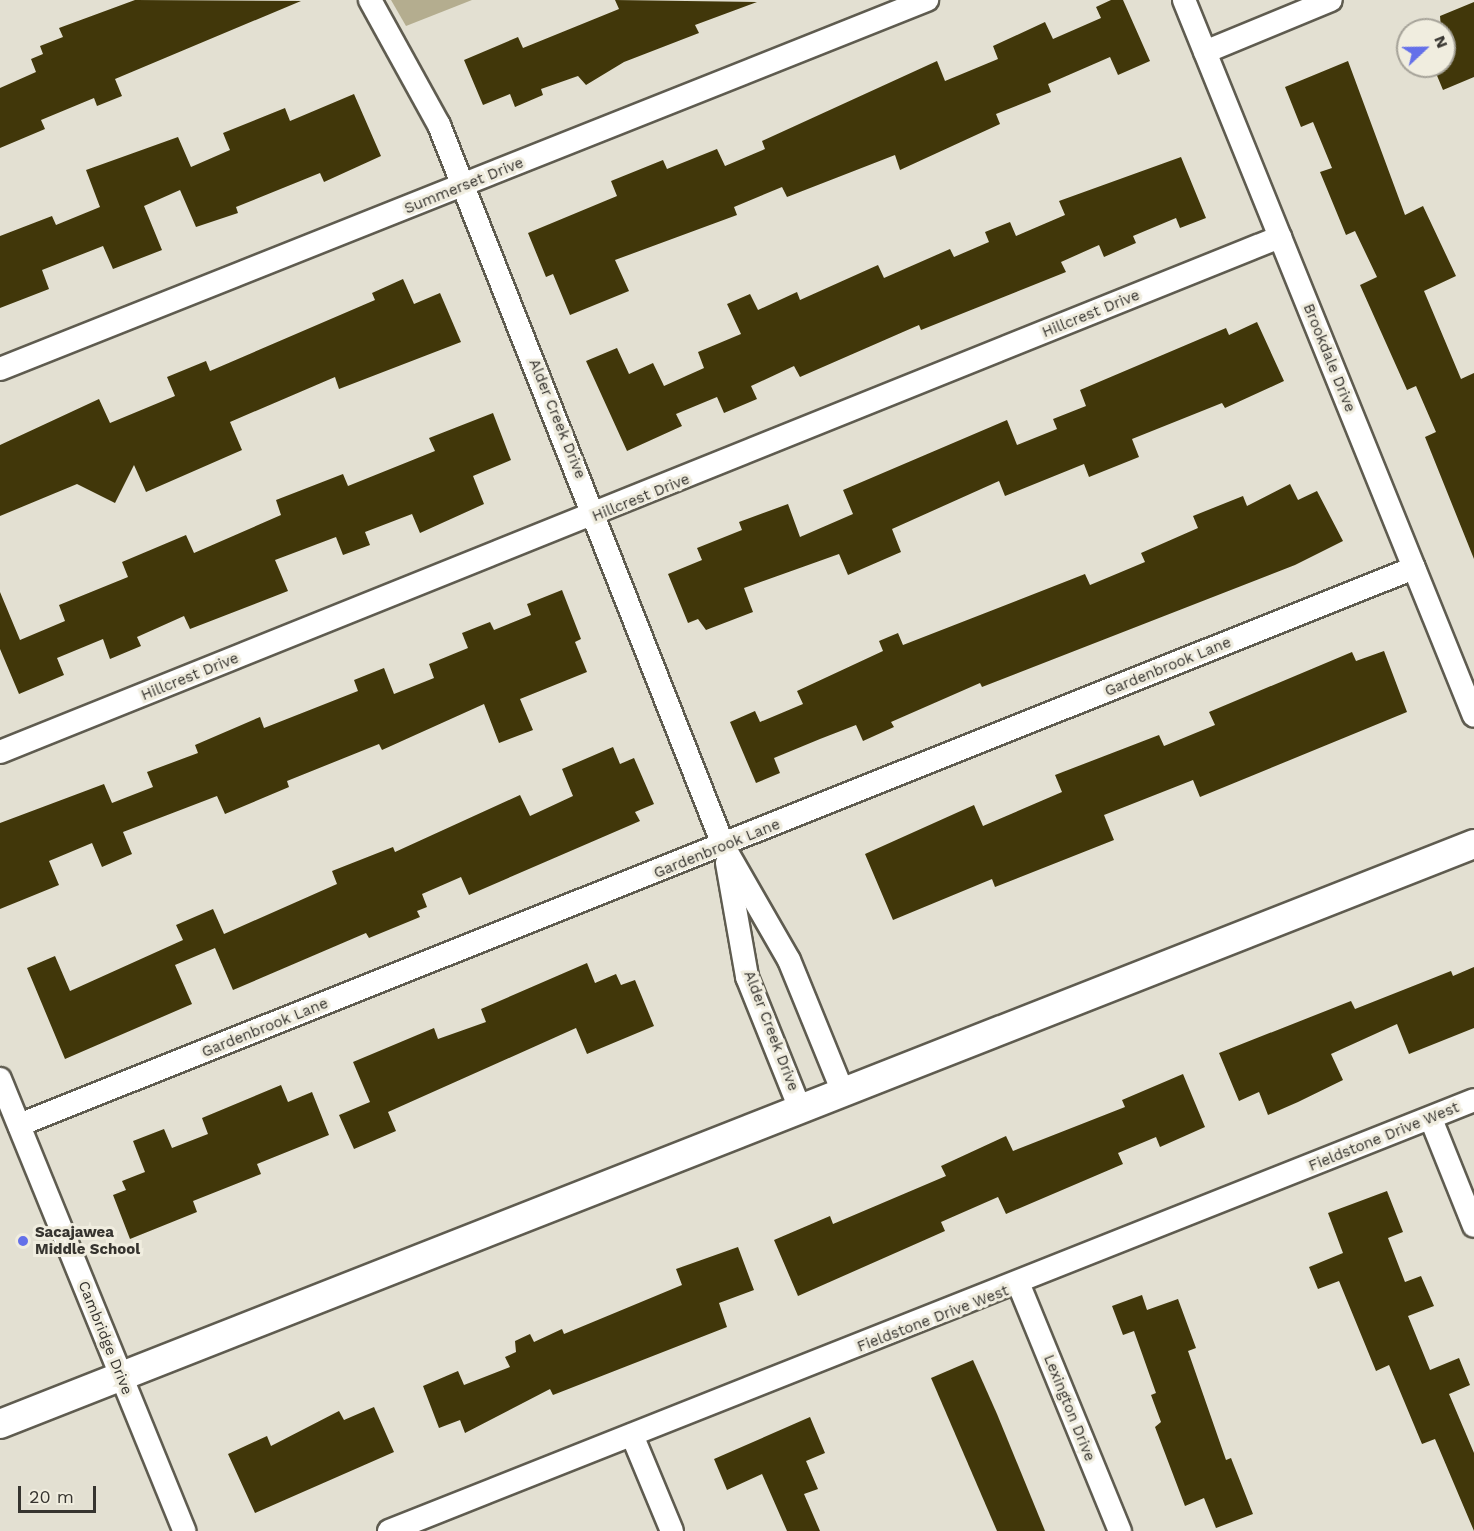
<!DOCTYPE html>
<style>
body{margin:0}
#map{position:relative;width:1474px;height:1531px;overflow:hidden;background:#e3e0d2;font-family:"Work Sans",sans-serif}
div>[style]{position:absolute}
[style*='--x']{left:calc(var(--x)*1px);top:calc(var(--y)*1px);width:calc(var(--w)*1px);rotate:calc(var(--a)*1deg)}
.green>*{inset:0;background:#b4ad8f}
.building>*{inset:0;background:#41370a}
.roads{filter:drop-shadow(2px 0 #5f5c50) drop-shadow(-2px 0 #5f5c50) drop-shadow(0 2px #5f5c50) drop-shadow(0 -2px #5f5c50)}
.minor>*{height:22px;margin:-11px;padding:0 11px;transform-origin:11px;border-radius:11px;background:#fff}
.tertiary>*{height:28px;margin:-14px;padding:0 14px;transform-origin:14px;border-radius:14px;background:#fff}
.dots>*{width:16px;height:16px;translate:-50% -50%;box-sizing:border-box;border:3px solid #f0eddf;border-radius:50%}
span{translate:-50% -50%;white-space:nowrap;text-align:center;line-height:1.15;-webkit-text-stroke:6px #f0eddf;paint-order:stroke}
.street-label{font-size:15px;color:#36342f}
.poi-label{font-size:15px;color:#36342f;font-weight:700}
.left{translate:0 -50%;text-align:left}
.north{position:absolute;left:1396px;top:18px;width:60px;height:60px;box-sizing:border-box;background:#f0eddf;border:2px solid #a6a399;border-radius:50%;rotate:68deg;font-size:16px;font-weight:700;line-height:24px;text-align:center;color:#36342f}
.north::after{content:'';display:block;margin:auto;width:21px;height:27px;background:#6470e9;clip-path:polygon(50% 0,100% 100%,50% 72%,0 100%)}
.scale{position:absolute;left:18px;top:1486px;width:78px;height:27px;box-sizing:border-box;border:3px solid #36342f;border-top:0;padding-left:8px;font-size:18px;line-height:21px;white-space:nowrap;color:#36342f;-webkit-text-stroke:4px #f0eddf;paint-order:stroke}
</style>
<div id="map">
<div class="green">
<div style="clip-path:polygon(391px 0,472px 0,406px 26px)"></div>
</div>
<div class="building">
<div style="clip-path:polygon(135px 0,301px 1px,115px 79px,122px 96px,97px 106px,94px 98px,41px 120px,45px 129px,0 148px,0 88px,36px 72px,31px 59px,43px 54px,40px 46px,63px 37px,59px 28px)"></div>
<div style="clip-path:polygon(615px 0,757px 2px,695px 25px,699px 33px,624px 62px,586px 85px,578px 76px,541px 89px,543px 95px,515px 107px,510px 94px,483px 105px,464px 60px,518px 37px,523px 48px,619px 9px)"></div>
<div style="clip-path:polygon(1111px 0,1123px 0,1150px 61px,1118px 75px,1110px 57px,1048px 84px,1051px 92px,996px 114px,1000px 124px,900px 170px,895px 155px,787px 197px,782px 187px,734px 207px,737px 215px,615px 260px,629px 291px,570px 315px,553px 274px,546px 277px,528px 233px,617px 196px,611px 181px,663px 160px,667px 169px,717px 149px,725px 166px,765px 149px,762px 141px,937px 61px,945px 81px,998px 59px,993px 46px,1045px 22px,1053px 39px,1101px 18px,1096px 7px)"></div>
<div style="clip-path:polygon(1474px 2px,1474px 77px,1443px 90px,1433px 66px,1444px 66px,1440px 16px)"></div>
<div style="clip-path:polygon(1348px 61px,1405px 215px,1423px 206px,1456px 276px,1424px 291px,1461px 379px,1474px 373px,1474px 559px,1425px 437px,1436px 432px,1416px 386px,1407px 390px,1360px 285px,1377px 277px,1355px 231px,1346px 235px,1320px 172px,1332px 168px,1313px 122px,1301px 127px,1285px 87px)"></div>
<div style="clip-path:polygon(354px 94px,381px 156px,324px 182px,320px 173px,236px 207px,238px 213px,196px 227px,180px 190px,144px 206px,162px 250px,113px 269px,103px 246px,42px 270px,49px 289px,0 308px,0 236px,52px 216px,56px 225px,100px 207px,86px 170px,178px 137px,191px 167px,230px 150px,223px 133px,285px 108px,290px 121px)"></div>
<div style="clip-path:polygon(1181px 157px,1206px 218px,1180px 228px,1176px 218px,1133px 236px,1136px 243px,1104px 257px,1099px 245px,1061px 262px,1066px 272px,921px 330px,919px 325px,800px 377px,794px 366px,751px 386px,757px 399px,724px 413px,717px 397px,676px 414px,682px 426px,627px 451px,586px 361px,617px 348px,629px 374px,653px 363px,664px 386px,704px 368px,698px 352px,741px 334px,727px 304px,750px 294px,758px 310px,797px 292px,800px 300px,878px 265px,884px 278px,950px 249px,954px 257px,989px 242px,985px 232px,1010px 222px,1016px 236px,1065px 215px,1059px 201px)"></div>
<div style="clip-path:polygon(403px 279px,414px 304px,440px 293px,461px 342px,339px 389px,335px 377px,230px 422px,242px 450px,146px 492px,134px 465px,115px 503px,77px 484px,0 516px,0 445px,99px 399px,110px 423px,175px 396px,167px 377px,206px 361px,210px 371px,375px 300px,372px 293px)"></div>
<div style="clip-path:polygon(1257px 322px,1284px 381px,1225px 408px,1222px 403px,1132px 439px,1139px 457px,1089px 477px,1084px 464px,1005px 496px,999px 481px,892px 529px,901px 552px,848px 575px,839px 554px,744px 588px,753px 612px,706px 630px,698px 619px,688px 623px,668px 574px,702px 560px,697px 548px,742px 530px,739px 522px,788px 504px,800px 537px,853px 514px,843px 490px,1007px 420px,1017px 445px,1057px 429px,1053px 419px,1086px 406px,1080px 390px,1226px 328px,1229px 335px)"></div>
<div style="clip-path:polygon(493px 413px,511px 460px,473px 476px,484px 504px,420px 533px,412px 514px,365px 532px,370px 545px,343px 555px,336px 537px,275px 560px,288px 591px,190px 629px,184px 616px,137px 637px,141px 646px,110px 659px,103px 639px,57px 658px,64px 675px,19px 694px,0 649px,0 592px,20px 640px,65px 621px,59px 605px,128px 577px,122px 562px,186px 535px,194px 553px,281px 515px,276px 500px,343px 474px,348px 486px,435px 451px,429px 438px)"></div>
<div style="clip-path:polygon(1290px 484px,1298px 500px,1317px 491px,1343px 541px,1295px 565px,982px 687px,980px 683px,891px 722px,894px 727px,863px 741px,856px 725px,820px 739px,774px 758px,780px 773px,756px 783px,730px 722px,755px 711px,760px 722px,803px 704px,797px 691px,883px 651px,879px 641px,898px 633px,903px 645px,1085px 574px,1090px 585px,1145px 562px,1141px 553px,1198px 528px,1193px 516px,1243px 496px,1247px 506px)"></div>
<div style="clip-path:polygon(562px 590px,581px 639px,575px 642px,587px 672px,520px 699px,533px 730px,499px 743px,484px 704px,382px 750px,379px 744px,287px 781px,289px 787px,225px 814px,217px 796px,123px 832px,132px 854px,102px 867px,92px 843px,49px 861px,59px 885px,0 909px,0 823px,104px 784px,112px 803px,153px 787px,147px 772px,198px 753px,195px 745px,260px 717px,264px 728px,358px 691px,354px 680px,384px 668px,394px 694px,434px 678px,429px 664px,468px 648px,462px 633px,490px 622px,494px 630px,531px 615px,527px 604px)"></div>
<div style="clip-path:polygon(1384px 651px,1407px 712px,1200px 797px,1193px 780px,1104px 815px,1114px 840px,995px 887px,992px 879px,893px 920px,865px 854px,974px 805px,983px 826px,1062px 792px,1055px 775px,1159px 735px,1164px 746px,1215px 725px,1209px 712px,1352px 652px,1356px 661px)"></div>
<div style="clip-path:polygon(613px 747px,620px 764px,634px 758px,654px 804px,635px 812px,640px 821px,469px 895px,461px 877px,422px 894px,427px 907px,417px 911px,420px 917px,369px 938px,366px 933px,233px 990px,215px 948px,175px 965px,192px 1004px,65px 1059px,27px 968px,55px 956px,70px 991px,183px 940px,176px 925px,213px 909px,224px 934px,337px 884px,332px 871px,393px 847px,395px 852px,520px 795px,530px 816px,573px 796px,562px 769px)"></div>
<div style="clip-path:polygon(587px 963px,595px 983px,616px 974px,621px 985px,635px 980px,654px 1026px,587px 1054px,576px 1028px,388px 1112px,396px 1131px,354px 1149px,339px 1115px,370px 1102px,353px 1062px,434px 1028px,438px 1039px,486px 1022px,481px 1009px)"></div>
<div style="clip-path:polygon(1474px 967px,1474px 1028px,1409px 1054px,1397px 1024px,1331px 1054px,1343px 1080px,1298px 1102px,1268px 1115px,1259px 1092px,1239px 1101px,1219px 1053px,1351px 1001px,1355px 1009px,1451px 971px,1453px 976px)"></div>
<div style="clip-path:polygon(1183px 1074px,1205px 1127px,1160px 1147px,1156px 1137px,1118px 1153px,1123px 1164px,1006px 1214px,998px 1197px,941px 1222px,945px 1231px,798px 1296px,774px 1240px,830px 1216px,833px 1224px,946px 1176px,941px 1166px,1006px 1136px,1013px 1151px,1125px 1107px,1122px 1100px)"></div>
<div style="clip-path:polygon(281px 1085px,288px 1102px,312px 1092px,329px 1135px,257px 1164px,261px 1174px,193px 1201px,197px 1212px,130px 1239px,113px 1195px,126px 1190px,122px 1181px,145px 1172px,133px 1141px,164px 1129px,172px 1148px,208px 1134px,202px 1118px)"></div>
<div style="clip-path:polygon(1387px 1191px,1403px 1232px,1388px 1238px,1405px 1282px,1421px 1276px,1434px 1306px,1408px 1316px,1430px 1370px,1459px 1358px,1470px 1385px,1449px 1394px,1474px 1453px,1474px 1531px,1435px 1439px,1422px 1444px,1389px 1365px,1376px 1371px,1339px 1281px,1318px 1289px,1309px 1267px,1343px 1253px,1328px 1213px)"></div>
<div style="clip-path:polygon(738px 1247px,754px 1290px,719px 1303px,727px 1327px,553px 1395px,550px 1389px,465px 1433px,460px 1420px,439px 1428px,423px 1386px,458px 1371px,464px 1385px,510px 1367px,505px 1357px,516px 1352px,515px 1341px,530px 1334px,534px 1342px,562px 1329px,564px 1334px,682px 1285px,676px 1269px)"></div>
<div style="clip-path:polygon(1142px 1295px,1147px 1310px,1178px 1299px,1196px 1348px,1188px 1351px,1226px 1460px,1231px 1458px,1253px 1514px,1216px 1528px,1204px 1498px,1185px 1506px,1155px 1427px,1161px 1422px,1151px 1395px,1156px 1393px,1134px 1331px,1123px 1335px,1112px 1306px)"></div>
<div style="clip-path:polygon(973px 1360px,997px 1414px,1045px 1531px,997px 1531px,931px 1378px)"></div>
<div style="clip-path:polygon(374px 1407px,394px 1452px,255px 1513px,228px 1454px,267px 1436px,271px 1446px,339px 1411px,344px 1420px)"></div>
<div style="clip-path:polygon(810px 1417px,825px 1453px,806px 1461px,818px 1489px,804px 1494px,820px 1531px,787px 1531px,762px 1474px,727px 1490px,714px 1459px)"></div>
</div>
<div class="roads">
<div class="minor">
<div style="--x:370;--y:0;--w:143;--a:61.1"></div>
<div style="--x:439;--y:125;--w:776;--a:68.46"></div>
<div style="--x:724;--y:847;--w:130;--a:60.1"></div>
<div style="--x:789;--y:960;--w:143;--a:67.8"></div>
<div style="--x:1184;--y:0;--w:772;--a:67.95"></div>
<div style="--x:1205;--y:52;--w:136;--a:-22.4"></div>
<div style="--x:0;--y:369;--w:998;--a:-21.71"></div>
<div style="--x:0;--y:752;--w:1380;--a:-21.92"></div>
<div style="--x:727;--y:863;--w:116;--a:80"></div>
<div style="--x:747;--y:977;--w:142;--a:68.1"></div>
<div style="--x:0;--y:1079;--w:488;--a:67.8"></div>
<div style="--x:1431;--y:1119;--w:115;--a:68.1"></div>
<div style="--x:19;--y:1125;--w:1502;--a:-21.77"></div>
<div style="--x:1019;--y:1285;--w:266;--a:67.7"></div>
<div style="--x:632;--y:1435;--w:104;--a:67.4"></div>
<div style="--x:389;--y:1531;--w:1167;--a:-21.66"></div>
</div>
<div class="tertiary">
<div style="--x:0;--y:1424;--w:1584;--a:-21.48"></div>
</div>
</div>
<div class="dots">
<div style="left:23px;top:1241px;background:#6470e9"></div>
</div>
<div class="street-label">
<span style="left:464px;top:186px;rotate:-22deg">Summerset Drive</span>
<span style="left:1091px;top:314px;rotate:-22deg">Hillcrest Drive</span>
<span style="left:1329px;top:358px;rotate:68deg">Brookdale Drive</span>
<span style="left:557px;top:419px;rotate:68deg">Alder Creek Drive</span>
<span style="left:641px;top:498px;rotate:-22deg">Hillcrest Drive</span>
<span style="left:1168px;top:667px;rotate:-22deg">Gardenbrook Lane</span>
<span style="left:190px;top:677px;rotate:-22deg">Hillcrest Drive</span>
<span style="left:717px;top:849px;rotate:-22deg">Gardenbrook Lane</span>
<span style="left:265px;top:1028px;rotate:-22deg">Gardenbrook Lane</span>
<span style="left:771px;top:1031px;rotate:69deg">Alder Creek Drive</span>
<span style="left:1384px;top:1137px;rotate:-22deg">Fieldstone Drive West</span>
<span style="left:933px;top:1319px;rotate:-21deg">Fieldstone Drive West</span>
<span style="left:105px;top:1338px;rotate:68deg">Cambridge Drive</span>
<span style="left:1069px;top:1408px;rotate:68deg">Lexington Drive</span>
</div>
<div class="poi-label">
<span class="left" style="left:35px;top:1241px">Sacajawea<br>Middle School</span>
</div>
<div class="north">N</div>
<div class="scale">20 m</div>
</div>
